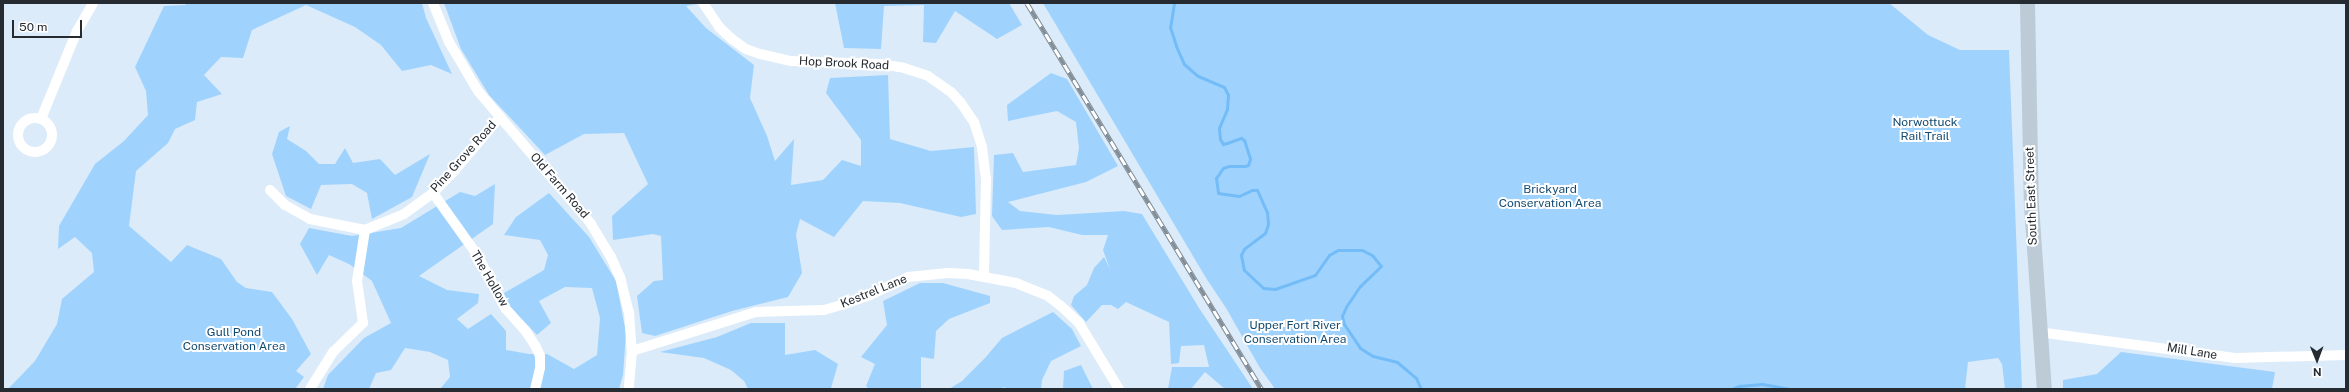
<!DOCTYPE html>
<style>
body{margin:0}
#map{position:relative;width:2349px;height:392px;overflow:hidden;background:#dbebf9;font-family:"Public Sans",sans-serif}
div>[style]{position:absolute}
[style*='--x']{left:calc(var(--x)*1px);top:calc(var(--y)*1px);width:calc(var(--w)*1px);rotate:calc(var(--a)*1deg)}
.green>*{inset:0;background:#9fd3fe}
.stream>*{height:3px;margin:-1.5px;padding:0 1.5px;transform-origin:1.5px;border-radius:1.5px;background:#73bcf7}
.street>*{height:10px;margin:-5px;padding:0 5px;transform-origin:5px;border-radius:5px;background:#fff}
.street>.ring{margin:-5px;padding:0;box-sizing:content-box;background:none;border:10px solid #fff;border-radius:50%}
.secondary>*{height:15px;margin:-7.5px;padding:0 7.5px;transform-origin:7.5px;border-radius:7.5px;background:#bccbd6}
.rail>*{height:4.5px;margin-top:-2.25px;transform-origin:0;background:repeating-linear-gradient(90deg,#fff 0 9px,#828d97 0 18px);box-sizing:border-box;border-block:1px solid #828d97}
span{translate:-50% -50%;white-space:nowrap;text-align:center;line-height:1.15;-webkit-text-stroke:4px #fff;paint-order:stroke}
.street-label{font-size:12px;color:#252b31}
.park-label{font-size:12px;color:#134a70}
.frame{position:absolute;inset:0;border:4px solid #252b31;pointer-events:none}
.north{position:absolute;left:2297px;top:340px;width:40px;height:40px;-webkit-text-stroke:3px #fff;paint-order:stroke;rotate:179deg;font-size:11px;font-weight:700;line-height:16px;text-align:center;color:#252b31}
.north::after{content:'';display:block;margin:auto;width:14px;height:18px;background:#252b31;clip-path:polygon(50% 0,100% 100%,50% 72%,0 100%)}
.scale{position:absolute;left:12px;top:20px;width:70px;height:18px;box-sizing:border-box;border:2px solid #252b31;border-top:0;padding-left:5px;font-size:12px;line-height:14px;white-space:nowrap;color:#252b31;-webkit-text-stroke:3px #fff;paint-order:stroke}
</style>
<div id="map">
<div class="green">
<div style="clip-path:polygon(187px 3px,422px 3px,426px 18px,452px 74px,431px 65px,402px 71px,381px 45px,355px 27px,306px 5px,252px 30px,243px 58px,221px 57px,204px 75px,222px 94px,197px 102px,195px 120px,175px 129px,168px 143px,136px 171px,129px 226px,171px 262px,187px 245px,221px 259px,237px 282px,246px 288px,272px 292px,292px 319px,311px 354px,296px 371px,304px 377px,295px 389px,8px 389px,35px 361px,57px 324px,62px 299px,94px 272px,92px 253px,75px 237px,58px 249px,59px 226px,95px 164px,124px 141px,148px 115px,146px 91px,135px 67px,164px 6px,185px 5px)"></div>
<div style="clip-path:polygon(444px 3px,702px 3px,686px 6px,706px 28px,754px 65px,750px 98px,767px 136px,775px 161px,794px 139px,791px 185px,823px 180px,842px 160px,861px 166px,861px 140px,826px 93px,830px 78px,888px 75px,890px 139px,931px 151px,974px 147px,976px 214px,961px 217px,900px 203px,863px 201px,834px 237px,800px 219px,796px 235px,802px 273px,788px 297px,732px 311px,655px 336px,642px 333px,637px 296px,654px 281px,663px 280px,661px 236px,653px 234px,613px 240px,612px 216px,648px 184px,624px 133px,584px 134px,545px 155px,489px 95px,461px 49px)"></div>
<div style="clip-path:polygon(835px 3px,1009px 3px,1022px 25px,997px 39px,955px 11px,936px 43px,923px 42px,924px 5px,884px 6px,881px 49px,844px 48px)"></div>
<div style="clip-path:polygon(1043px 3px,1889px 3px,1928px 35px,1960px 50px,2009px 50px,2022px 389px,2005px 389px,2002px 364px,1998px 358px,1968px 362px,1965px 389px,1275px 389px,1260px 368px,1226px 308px,1206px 278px)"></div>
<div style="clip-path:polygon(1051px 73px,1067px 79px,1118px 166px,1086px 182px,1008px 202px,1020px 211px,1057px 215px,1124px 211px,1142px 214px,1199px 308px,1253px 389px,1225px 389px,1205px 372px,1191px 389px,1168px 389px,1172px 367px,1209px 367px,1204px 345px,1181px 346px,1179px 363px,1171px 364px,1169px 322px,1126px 302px,1118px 309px,1111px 305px,1102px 305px,1086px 322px,1071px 305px,1074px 296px,1087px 285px,1094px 268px,1104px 257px,1110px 269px,1103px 250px,1108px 235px,1082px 235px,1049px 227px,1002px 230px,992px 216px,994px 155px,1013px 153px,1023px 172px,1076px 165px,1079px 148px,1076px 122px,1057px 111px,1008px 121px,1007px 105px)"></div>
<div style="clip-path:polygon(290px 126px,287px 139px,306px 151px,319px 164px,335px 164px,345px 148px,353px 163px,380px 159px,395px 175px,430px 154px,412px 197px,372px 219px,367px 193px,352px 184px,321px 185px,311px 209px,286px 196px,272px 154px,279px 132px)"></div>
<div style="clip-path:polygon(495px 184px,493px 224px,419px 276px,447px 290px,479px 294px,478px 303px,457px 319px,468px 329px,491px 314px,506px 331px,506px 350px,529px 354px,547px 354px,574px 369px,597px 355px,600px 318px,592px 288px,565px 287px,539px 301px,551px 323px,537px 335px,509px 306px,504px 293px,544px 270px,548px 255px,540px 240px,504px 235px,516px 217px,549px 193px,589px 237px,616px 281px,626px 333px,623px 375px,619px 389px,440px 389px,450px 377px,448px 360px,430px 352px,405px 348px,391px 370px,376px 373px,369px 389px,323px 389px,328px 375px,364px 338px,391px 323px,372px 281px,349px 264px,329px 255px,317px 275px,300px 244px,309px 228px,352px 236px,401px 228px,460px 192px,475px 196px)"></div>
<div style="clip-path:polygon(920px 283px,943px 283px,990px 296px,990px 303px,949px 319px,936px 331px,934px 359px,921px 357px,921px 389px,869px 389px,866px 386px,875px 364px,861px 357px,887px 325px,883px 301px)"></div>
<div style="clip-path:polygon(1053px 312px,1072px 329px,1081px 346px,1051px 361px,1042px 380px,1041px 389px,1006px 389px,1004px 387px,1000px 389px,949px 389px,962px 381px,985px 358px,1002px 338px)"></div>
<div style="clip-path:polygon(751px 323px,785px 323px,785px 355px,815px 350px,838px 364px,831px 388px,748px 389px,744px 381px,731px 370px,704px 358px,660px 352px,717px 337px)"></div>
<div style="clip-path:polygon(2121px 352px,2275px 372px,2272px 389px,2063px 389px,2063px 380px,2097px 374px)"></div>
<div style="clip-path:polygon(1081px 365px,1093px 389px,1063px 389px,1064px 371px)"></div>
</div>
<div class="stream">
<div style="--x:1174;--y:3;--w:24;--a:99"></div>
<div style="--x:1170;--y:27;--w:20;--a:72"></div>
<div style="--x:1176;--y:46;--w:20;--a:66"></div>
<div style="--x:1184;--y:64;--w:18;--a:41"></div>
<div style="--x:1198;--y:76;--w:28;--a:23"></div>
<div style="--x:1224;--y:87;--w:9;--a:63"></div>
<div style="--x:1228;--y:95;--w:14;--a:94"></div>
<div style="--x:1227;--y:109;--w:21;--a:113"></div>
<div style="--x:1219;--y:128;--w:11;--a:85"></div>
<div style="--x:1220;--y:139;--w:6;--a:59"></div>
<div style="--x:1223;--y:144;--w:4;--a:-14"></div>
<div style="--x:1227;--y:143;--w:15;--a:-20"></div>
<div style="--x:1241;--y:138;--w:4;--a:34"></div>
<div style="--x:1244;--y:140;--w:20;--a:72"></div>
<div style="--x:1250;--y:159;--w:6;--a:108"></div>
<div style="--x:1248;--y:165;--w:3;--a:162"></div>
<div style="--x:1245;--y:166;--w:16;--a:180"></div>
<div style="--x:1229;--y:166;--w:6;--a:162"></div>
<div style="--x:1223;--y:168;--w:12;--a:125"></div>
<div style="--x:1216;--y:178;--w:15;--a:82"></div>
<div style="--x:1218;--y:193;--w:21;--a:8"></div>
<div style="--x:1239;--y:196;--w:14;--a:-25"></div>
<div style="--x:1252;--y:190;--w:5;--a:0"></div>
<div style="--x:1257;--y:190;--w:24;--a:66"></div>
<div style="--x:1267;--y:212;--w:12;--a:85"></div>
<div style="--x:1268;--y:224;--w:9;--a:108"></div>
<div style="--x:1265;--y:233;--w:26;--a:143"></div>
<div style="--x:1244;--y:249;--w:7;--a:117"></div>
<div style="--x:1241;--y:255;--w:15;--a:79"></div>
<div style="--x:1244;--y:270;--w:26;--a:43"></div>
<div style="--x:1263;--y:288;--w:12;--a:5"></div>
<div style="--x:1275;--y:289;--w:42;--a:-19.3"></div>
<div style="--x:1315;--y:275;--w:24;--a:-55"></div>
<div style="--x:1329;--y:255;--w:10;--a:-29"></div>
<div style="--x:1338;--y:250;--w:24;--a:0"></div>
<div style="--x:1362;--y:250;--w:11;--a:27"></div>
<div style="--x:1372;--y:255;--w:14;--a:51"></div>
<div style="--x:1381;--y:266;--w:29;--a:136"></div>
<div style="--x:1360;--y:286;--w:25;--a:124"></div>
<div style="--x:1346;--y:307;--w:10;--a:114"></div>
<div style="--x:1342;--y:316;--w:8;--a:76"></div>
<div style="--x:1344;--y:324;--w:29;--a:56"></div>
<div style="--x:1360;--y:348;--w:15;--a:32"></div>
<div style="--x:1373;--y:356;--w:25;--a:14"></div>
<div style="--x:1397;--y:362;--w:25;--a:40"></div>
<div style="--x:1416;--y:378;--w:12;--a:66"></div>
<div style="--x:1732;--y:389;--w:8;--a:-23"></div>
<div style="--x:1739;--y:386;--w:23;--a:-5"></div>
<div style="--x:1762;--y:384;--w:28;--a:10"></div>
</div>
<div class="street">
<div style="--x:433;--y:3;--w:42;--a:67.7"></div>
<div style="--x:449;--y:42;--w:57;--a:59.4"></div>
<div style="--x:478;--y:91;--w:175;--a:49.6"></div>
<div style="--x:591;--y:224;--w:39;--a:59"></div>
<div style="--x:611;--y:257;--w:22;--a:66"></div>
<div style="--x:620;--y:277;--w:36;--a:76"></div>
<div style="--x:629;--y:312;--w:39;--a:86"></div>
<div style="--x:632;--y:351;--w:38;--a:95"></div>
<div style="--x:703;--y:3;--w:29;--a:56"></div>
<div style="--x:719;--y:27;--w:18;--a:43"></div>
<div style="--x:732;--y:39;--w:17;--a:36"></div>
<div style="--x:746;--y:49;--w:15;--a:20"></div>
<div style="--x:760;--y:54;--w:32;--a:13"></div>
<div style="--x:791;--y:61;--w:89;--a:1.9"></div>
<div style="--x:880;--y:64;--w:24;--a:9"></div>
<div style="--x:904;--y:68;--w:25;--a:18"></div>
<div style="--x:928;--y:76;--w:29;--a:35"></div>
<div style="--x:952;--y:93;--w:13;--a:48"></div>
<div style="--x:961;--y:103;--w:23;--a:56"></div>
<div style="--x:974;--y:122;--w:26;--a:72"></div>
<div style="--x:982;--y:147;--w:31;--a:83"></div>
<div style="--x:986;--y:178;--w:99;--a:91.2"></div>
<div class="ring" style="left:18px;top:118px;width:24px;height:24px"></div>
<div style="--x:41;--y:119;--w:95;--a:-67.8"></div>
<div style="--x:77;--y:31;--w:32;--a:-60"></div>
<div style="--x:270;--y:190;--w:21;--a:45"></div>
<div style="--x:285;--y:205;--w:29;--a:29"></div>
<div style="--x:310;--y:219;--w:56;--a:11.3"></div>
<div style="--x:433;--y:193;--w:77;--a:54.5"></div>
<div style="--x:478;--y:256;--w:59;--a:62.6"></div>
<div style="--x:505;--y:308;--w:30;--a:48"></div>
<div style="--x:525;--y:330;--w:20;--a:57"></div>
<div style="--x:536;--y:347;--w:10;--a:66"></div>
<div style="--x:540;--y:356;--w:12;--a:90"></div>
<div style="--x:540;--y:368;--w:22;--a:103"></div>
<div style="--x:2038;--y:332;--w:199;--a:7.5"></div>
<div style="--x:2235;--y:358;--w:111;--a:-1.5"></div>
<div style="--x:632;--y:351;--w:130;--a:-17.5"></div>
<div style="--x:756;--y:312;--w:68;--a:-1.7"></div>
<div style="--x:824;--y:310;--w:18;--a:-16"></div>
<div style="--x:841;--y:305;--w:31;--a:-19"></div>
<div style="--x:870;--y:295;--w:42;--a:-25.3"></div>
<div style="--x:908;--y:277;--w:40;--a:-5.7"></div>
<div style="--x:948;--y:273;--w:20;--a:3"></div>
<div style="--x:968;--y:274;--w:49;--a:10.6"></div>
<div style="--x:1016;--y:283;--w:35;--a:22"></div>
<div style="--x:1048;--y:296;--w:16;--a:38"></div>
<div style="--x:1061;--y:306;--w:25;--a:43"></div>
<div style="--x:1079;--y:323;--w:77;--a:58.8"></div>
<div style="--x:310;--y:389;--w:44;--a:-58.1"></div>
<div style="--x:333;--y:352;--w:42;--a:-44"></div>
<div style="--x:363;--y:323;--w:42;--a:-98.1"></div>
<div style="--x:357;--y:281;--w:52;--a:-81.1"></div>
<div style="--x:365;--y:230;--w:42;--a:-22.3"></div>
<div style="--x:404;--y:214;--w:36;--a:-36"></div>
<div style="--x:433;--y:193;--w:32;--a:-46"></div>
<div style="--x:455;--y:170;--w:70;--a:-49.7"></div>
</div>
<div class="secondary">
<div style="--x:2027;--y:3;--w:202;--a:88.9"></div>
<div style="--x:2031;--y:205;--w:184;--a:86"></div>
</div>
<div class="rail">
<div style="--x:1027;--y:3;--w:452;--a:58.7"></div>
</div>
<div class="street-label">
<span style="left:844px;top:64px;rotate:3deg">Hop Brook Road</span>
<span style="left:464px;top:157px;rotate:-48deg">Pine Grove Road</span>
<span style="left:559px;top:186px;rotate:49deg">Old Farm Road</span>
<span style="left:2032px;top:196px;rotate:-92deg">South East Street</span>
<span style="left:489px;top:279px;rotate:60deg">The Hollow</span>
<span style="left:874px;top:292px;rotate:-22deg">Kestrel Lane</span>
<span style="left:2192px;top:352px;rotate:9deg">Mill Lane</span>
</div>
<div class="park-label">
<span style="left:1925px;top:130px">Norwottuck<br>Rail Trail</span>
<span style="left:1550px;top:197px">Brickyard<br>Conservation Area</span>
<span style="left:1295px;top:333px">Upper Fort River<br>Conservation Area</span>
<span style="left:234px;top:340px">Gull Pond<br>Conservation Area</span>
</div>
<div class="frame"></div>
<div class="north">N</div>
<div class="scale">50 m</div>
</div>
